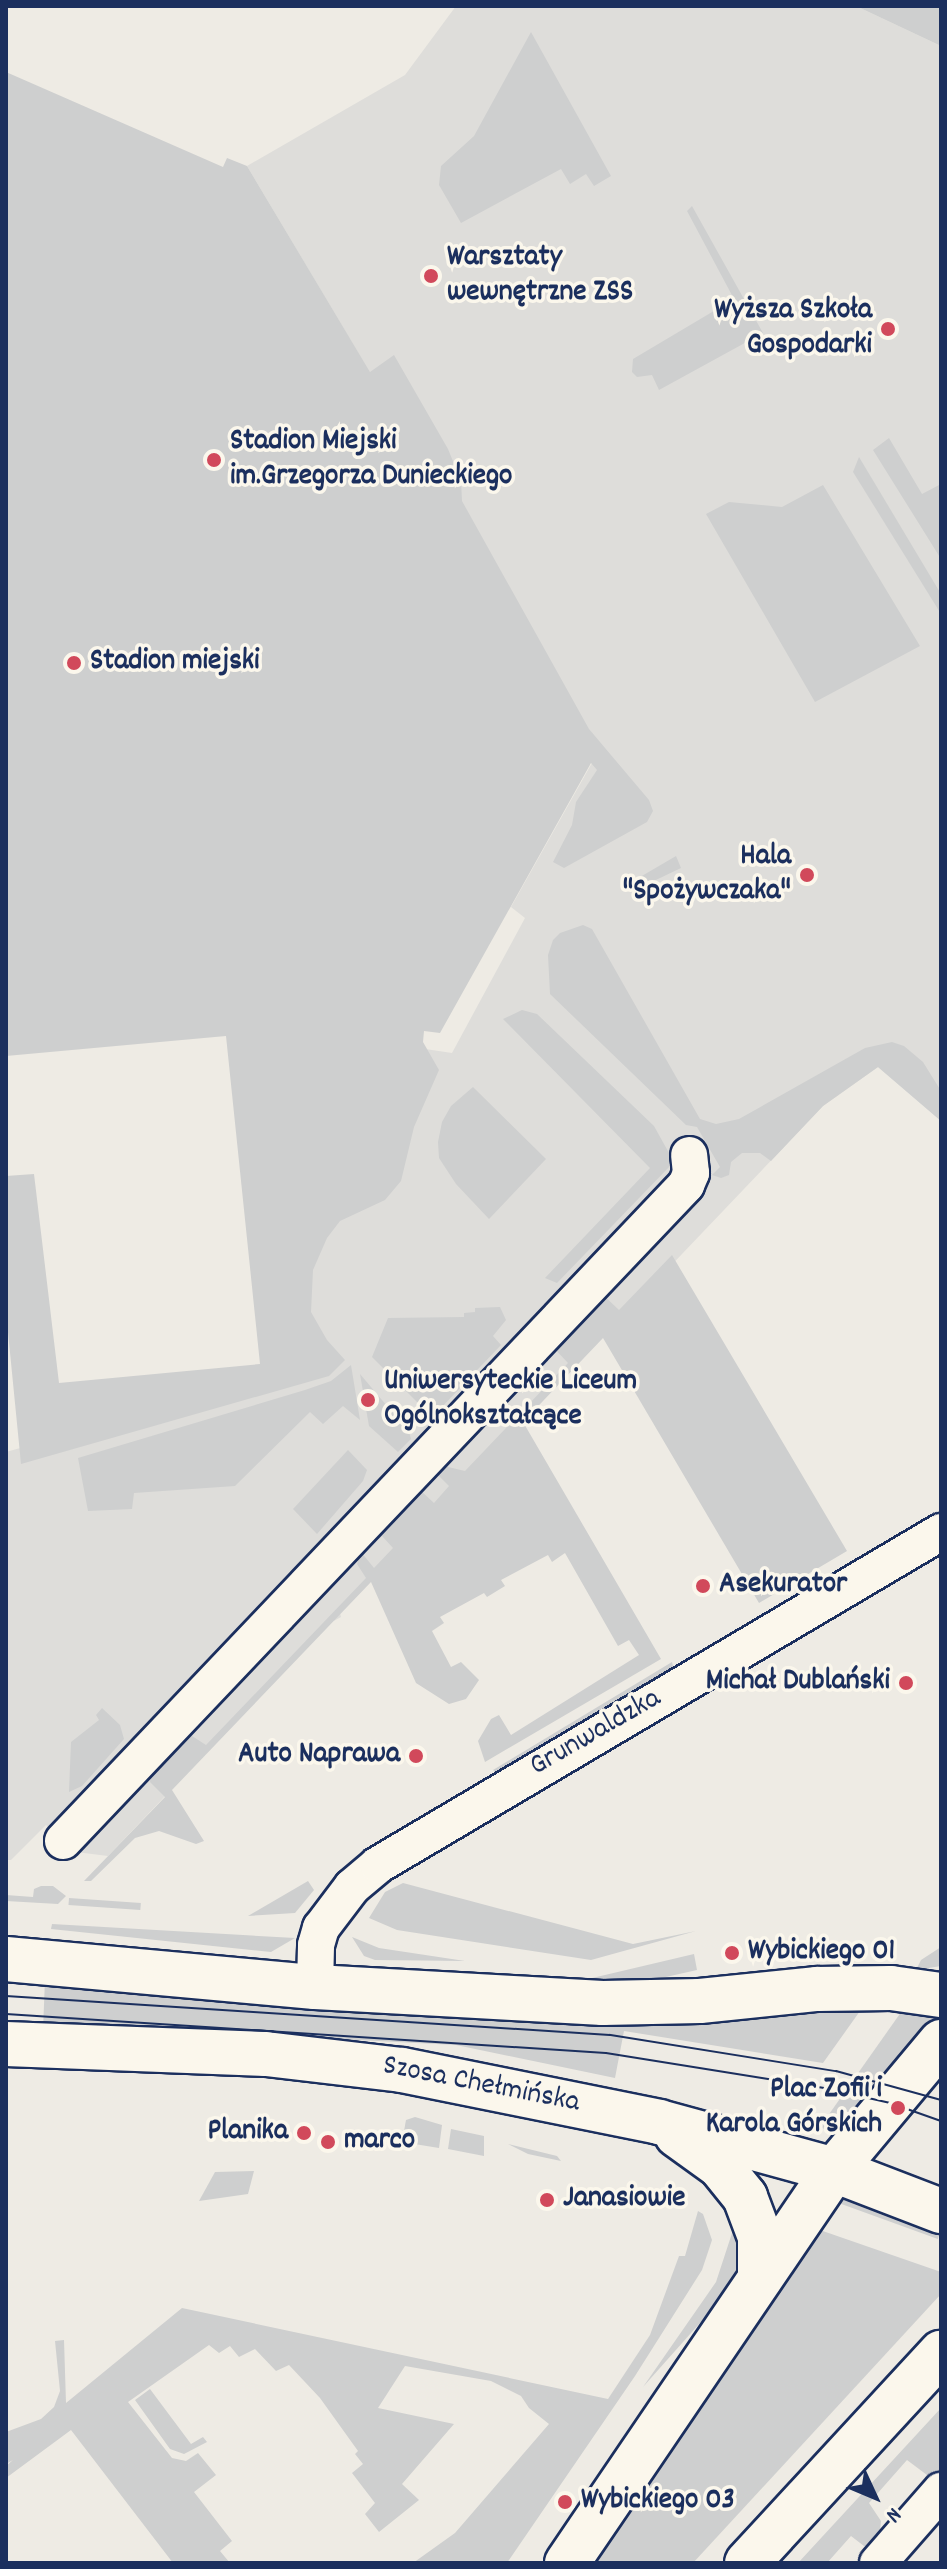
<!DOCTYPE html>
<meta charset="utf-8">
<style>
body{margin:0}
#map{position:relative;width:947px;height:2569px;overflow:hidden;background:#eeebe4;font-family:Dekko,sans-serif}
div>[style]{position:absolute}
[style*='--x']{left:calc(var(--x)*1px);top:calc(var(--y)*1px);width:calc(var(--w)*1px);rotate:calc(var(--a)*1deg)}
.built>*{inset:0;background:#deddda}
.green>*{inset:0;background:#cecfcf;transform-origin:0 0}
.roads{filter:drop-shadow(2px 0 #1b2f5e) drop-shadow(-2px 0 #1b2f5e) drop-shadow(0 2px #1b2f5e) drop-shadow(0 -2px #1b2f5e)}
.minor>*{height:36px;margin:-18px;padding:0 18px;transform-origin:18px;border-radius:18px;background:#fbf7ec}
.secondary>*{height:44px;margin:-22px;padding:0 22px;transform-origin:22px;border-radius:22px;background:#fbf7ec}
.tram>*{height:2px;margin:-1px;padding:0 1px;transform-origin:1px;border-radius:1px;background:#1b2f5e}
.dots>*{width:22px;height:22px;translate:-50% -50%;box-sizing:border-box;border:4px solid #fbf7ec;border-radius:50%}
span{translate:-50% -50%;white-space:nowrap;text-align:center;line-height:1.15;-webkit-text-stroke:7px #fbf7ec;paint-order:stroke}
.poi-label{font-size:30px;color:#1b2f5e;font-weight:700}
.left{translate:0 -50%;text-align:left}
.right{translate:-100% -50%;text-align:right}
.street-label{font-size:30px;color:#1b2f5e}
.frame{position:absolute;inset:0;border:8px solid #1b2f5e;pointer-events:none}
.north{position:absolute;left:835px;top:2457px;width:80px;height:80px;-webkit-text-stroke:6px #fbf7ec;paint-order:stroke;rotate:134deg;font-size:22px;font-weight:700;line-height:32px;text-align:center;color:#1b2f5e}
.north::after{content:'';display:block;margin:auto;width:28px;height:36px;background:#1b2f5e;clip-path:polygon(50% 0,100% 100%,50% 72%,0 100%)}
</style>
<div id="map">
<div class="built">
<div style="clip-path:polygon(456px 6px,856px 6px,941px 46px,941px 1121px,878px 1067px,823px 1106px,340px 1613px,341px 1617px,330px 1623px,108px 1856px,76px 1852px,46px 1825px,11px 1860px,6px 1860px,6px 1452px,271px 1378px,250px 1023px,452px 1053px,525px 918px,511px 907px,597px 754px,247px 166px,405px 75px)"></div>
</div>
<div class="green">
<div style="clip-path:polygon(857px 6px,941px 6px,941px 46px,856px 6px)"></div>
<div style="clip-path:polygon(531px 32px,611px 176px,594px 186px,586px 174px,570px 184px,561px 169px,461px 223px,439px 185px,441px 166px,474px 136px)"></div>
<div style="clip-path:polygon(6px 72px,223px 167px,227px 158px,247px 166px,370px 372px,394px 355px,448px 449px,461px 481px,462px 501px,589px 729px,649px 800px,653px 811px,647px 822px,564px 868px,553px 862px,572px 825px,576px 802px,597px 770px,591px 763px,440px 1033px,424px 1031px,423px 1042px,439px 1070px,414px 1127px,401px 1181px,385px 1200px,340px 1221px,327px 1238px,313px 1270px,311px 1312px,327px 1340px,345px 1360px,329px 1376px,21px 1464px,6px 1312px,6px 1176px,34px 1174px,59px 1383px,260px 1364px,226px 1036px,6px 1056px)"></div>
<div style="clip-path:polygon(692px 206px,763px 333px,659px 390px,652px 375px,637px 377px,632px 372px,633px 359px,734px 299px,687px 211px)"></div>
<div style="clip-path:polygon(889px 438px,922px 494px,941px 484px,941px 559px,873px 450px)"></div>
<div style="clip-path:polygon(859px 457px,941px 594px,941px 614px,853px 472px)"></div>
<div style="clip-path:polygon(823px 485px,920px 646px,815px 702px,706px 514px,729px 502px,782px 507px)"></div>
<div style="clip-path:polygon(676px 856px,681px 868px,639px 888px,635px 880px)"></div>
<div style="clip-path:polygon(583px 925px,592px 929px,700px 1119px,716px 1124px,739px 1119px,865px 1048px,892px 1042px,904px 1046px,923px 1062px,941px 1091px,941px 1121px,878px 1067px,823px 1106px,771px 1161px,760px 1153px,742px 1153px,731px 1162px,729px 1175px,721px 1178px,712px 1175px,720px 1167px,697px 1127px,686px 1125px,550px 994px,548px 955px,553px 940px,560px 933px)"></div>
<div style="clip-path:polygon(522px 1010px,537px 1014px,654px 1126px,669px 1153px,670px 1166px,557px 1283px,545px 1278px,650px 1168px,503px 1019px)"></div>
<div style="clip-path:polygon(473px 1087px,546px 1159px,489px 1219px,456px 1184px,439px 1158px,438px 1142px,442px 1122px,451px 1106px)"></div>
<div style="clip-path:polygon(672px 1255px,847px 1551px,759px 1603px,603px 1338px,523px 1422px,661px 1659px,485px 1762px,478px 1741px,491px 1719px,499px 1715px,511px 1735px,639px 1655px,629px 1640px,618px 1646px,565px 1553px,552px 1562px,548px 1555px,501px 1580px,505px 1586px,487px 1597px,484px 1593px,440px 1617px,444px 1623px,432px 1631px,451px 1667px,461px 1662px,479px 1680px,466px 1699px,449px 1704px,416px 1683px,371px 1582px,172px 1790px,204px 1841px,196px 1844px,159px 1831px,135px 1838px,91px 1881px,84px 1881px,165px 1797px,150px 1782px,151px 1772px,184px 1739px,192px 1736px,206px 1745px,366px 1578px,357px 1564px,361px 1552px,374px 1568px,393px 1548px,382px 1536px,379px 1539px,375px 1537px,420px 1490px,434px 1503px,449px 1486px,435px 1472px,444px 1466px,465px 1471px,568px 1363px,551px 1345px,600px 1292px,619px 1310px)"></div>
<div style="clip-path:polygon(500px 1307px,506px 1320px,493px 1336px,501px 1345px,439px 1410px,420px 1405px,372px 1357px,388px 1318px,464px 1317px,464px 1313px,475px 1312px,475px 1308px)"></div>
<div style="clip-path:polygon(351px 1365px,360px 1420px,343px 1406px,323px 1424px,310px 1412px,235px 1486px,134px 1493px,132px 1509px,88px 1511px,78px 1458px,305px 1390px,331px 1381px)"></div>
<div style="clip-path:polygon(360px 1374px,409px 1432px,411px 1439px,398px 1452px,369px 1426px)"></div>
<div style="clip-path:polygon(348px 1450px,367px 1470px,363px 1481px,317px 1534px,293px 1509px)"></div>
<div style="clip-path:polygon(672px 1662px,674px 1670px,498px 1775px,493px 1770px)"></div>
<div style="clip-path:polygon(102px 1708px,120px 1725px,124px 1739px,82px 1786px,69px 1792px,71px 1742px,99px 1720px,96px 1715px)"></div>
<div style="clip-path:polygon(308px 1881px,314px 1890px,295px 1913px,248px 1916px)"></div>
<div style="clip-path:polygon(403px 1883px,633px 1944px,696px 1931px,591px 1960px,397px 1930px,369px 1918px,385px 1892px)"></div>
<div style="clip-path:polygon(41px 1886px,53px 1886px,66px 1896px,58px 1904px,6px 1901px,6px 1895px,33px 1897px,34px 1889px)"></div>
<div style="left:69px;top:1898px;width:72px;height:7px;rotate:4deg"></div>
<div style="clip-path:polygon(52px 1924px,295px 1938px,271px 1952px,51px 1929px)"></div>
<div style="clip-path:polygon(352px 1937px,379px 1948px,465px 1961px,375px 1960px,364px 1956px)"></div>
<div style="clip-path:polygon(941px 1947px,941px 1966px,916px 1970px,921px 1960px)"></div>
<div style="clip-path:polygon(694px 1954px,697px 1970px,639px 1983px,588px 1979px)"></div>
<div style="clip-path:polygon(45px 1979px,865px 2004px,823px 2063px,624px 2031px,615px 2078px,456px 2045px,181px 2031px,43px 2030px)"></div>
<div style="clip-path:polygon(904px 2008px,936px 2014px,835px 2134px,820px 2127px)"></div>
<div style="clip-path:polygon(415px 2117px,442px 2125px,439px 2148px,402px 2142px,406px 2120px)"></div>
<div style="clip-path:polygon(451px 2129px,484px 2136px,484px 2156px,448px 2149px)"></div>
<div style="clip-path:polygon(508px 2144px,557px 2156px,561px 2161px,528px 2154px)"></div>
<div style="clip-path:polygon(254px 2171px,248px 2194px,199px 2201px,215px 2172px)"></div>
<div style="left:840px;top:2195px;width:107px;height:8px;rotate:20deg"></div>
<div style="clip-path:polygon(698px 2211px,703px 2214px,712px 2240px,702px 2270px,635px 2376px,507px 2563px,413px 2563px,455px 2533px,549px 2424px,529px 2408px,521px 2396px,491px 2381px,405px 2366px,378px 2408px,454px 2424px,402px 2484px,419px 2500px,379px 2532px,365px 2514px,375px 2503px,352px 2473px,363px 2464px,355px 2454px,358px 2451px,320px 2398px,289px 2365px,276px 2371px,255px 2349px,239px 2357px,230px 2346px,219px 2353px,209px 2345px,128px 2402px,172px 2458px,186px 2461px,198px 2453px,216px 2475px,194px 2492px,232px 2541px,220px 2551px,230px 2563px,173px 2563px,71px 2430px,6px 2478px,6px 2466px,13px 2460px,6px 2464px,6px 2432px,41px 2419px,54px 2407px,60px 2391px,55px 2341px,64px 2340px,66px 2403px,182px 2308px,608px 2399px,650px 2335px,679px 2256px,685px 2256px)"></div>
<div style="clip-path:polygon(740px 2222px,741px 2261px,723px 2297px,643px 2387px,716px 2282px,735px 2224px)"></div>
<div style="clip-path:polygon(817px 2229px,941px 2272px,941px 2294px,693px 2563px,591px 2563px)"></div>
<div style="clip-path:polygon(150px 2389px,191px 2444px,203px 2437px,207px 2442px,184px 2454px,170px 2449px,135px 2400px)"></div>
<div style="clip-path:polygon(941px 2408px,941px 2477px,931px 2478px,907px 2460px,869px 2503px,881px 2521px,880px 2532px,871px 2546px,864px 2546px,851px 2536px,827px 2563px,798px 2563px)"></div>
</div>
<div class="roads">
<div class="minor">
<div style="--x:63;--y:1841;--w:905;--a:-46.48"></div>
<div style="--x:686;--y:1185;--w:13;--a:-67"></div>
<div style="--x:691;--y:1173;--w:18;--a:-96"></div>
<div style="--x:315;--y:1987;--w:42;--a:-88.6"></div>
<div style="--x:316;--y:1945;--w:18;--a:-74"></div>
<div style="--x:321;--y:1928;--w:51;--a:-52.9"></div>
<div style="--x:352;--y:1887;--w:34;--a:-40"></div>
<div style="--x:378;--y:1865;--w:654;--a:-30.6"></div>
<div style="--x:878;--y:2563;--w:96;--a:-48.8"></div>
</div>
<div class="secondary">
<div style="--x:6;--y:1959;--w:310;--a:5.2"></div>
<div style="--x:315;--y:1987;--w:288;--a:3.2"></div>
<div style="--x:603;--y:2003;--w:97;--a:-1.2"></div>
<div style="--x:700;--y:2001;--w:118;--a:-5.9"></div>
<div style="--x:817;--y:1989;--w:74;--a:-0.8"></div>
<div style="--x:891;--y:1988;--w:50;--a:8"></div>
<div style="--x:6;--y:2044;--w:260;--a:2.2"></div>
<div style="--x:266;--y:2054;--w:137;--a:6.7"></div>
<div style="--x:402;--y:2070;--w:262;--a:11.4"></div>
<div style="--x:659;--y:2122;--w:181;--a:15.3"></div>
<div style="--x:834;--y:2170;--w:115;--a:21"></div>
<div style="--x:677;--y:2135;--w:53;--a:35.8"></div>
<div style="--x:720;--y:2166;--w:40;--a:51"></div>
<div style="--x:745;--y:2197;--w:43;--a:69.4"></div>
<div style="--x:760;--y:2237;--w:41;--a:90"></div>
<div style="--x:567;--y:2563;--w:475;--a:-55.8"></div>
<div style="--x:834;--y:2170;--w:167;--a:-50.1"></div>
<div style="--x:747;--y:2563;--w:286;--a:-47.3"></div>
</div>
</div>
<div class="tram">
<div style="--x:6;--y:1996;--w:605;--a:3.69"></div>
<div style="--x:610;--y:2035;--w:229;--a:9.1"></div>
<div style="--x:836;--y:2071;--w:109;--a:15.4"></div>
<div style="--x:6;--y:2014;--w:601;--a:3.72"></div>
<div style="--x:606;--y:2053;--w:221;--a:9.1"></div>
<div style="--x:824;--y:2088;--w:68;--a:12.8"></div>
<div style="--x:890;--y:2103;--w:54;--a:19.4"></div>
</div>
<div class="dots">
<div style="left:431px;top:276px;background:#d1495b"></div>
<div style="left:888px;top:329px;background:#d1495b"></div>
<div style="left:214px;top:460px;background:#d1495b"></div>
<div style="left:74px;top:663px;background:#d1495b"></div>
<div style="left:807px;top:875px;background:#d1495b"></div>
<div style="left:368px;top:1400px;background:#d1495b"></div>
<div style="left:703px;top:1586px;background:#d1495b"></div>
<div style="left:906px;top:1683px;background:#d1495b"></div>
<div style="left:416px;top:1756px;background:#d1495b"></div>
<div style="left:732px;top:1953px;background:#d1495b"></div>
<div style="left:898px;top:2108px;background:#d1495b"></div>
<div style="left:304px;top:2133px;background:#d1495b"></div>
<div style="left:328px;top:2142px;background:#d1495b"></div>
<div style="left:547px;top:2200px;background:#d1495b"></div>
<div style="left:565px;top:2502px;background:#d1495b"></div>
</div>
<div class="poi-label">
<span class="left" style="left:447px;top:276px">Warsztaty<br>wewnętrzne ZSS</span>
<span class="right" style="left:872px;top:329px">Wyższa Szkoła<br>Gospodarki</span>
<span class="left" style="left:230px;top:460px">Stadion Miejski<br>im.Grzegorza Dunieckiego</span>
<span class="left" style="left:90px;top:663px">Stadion miejski</span>
<span class="right" style="left:791px;top:875px">Hala<br>"Spożywczaka"</span>
<span class="left" style="left:384px;top:1400px">Uniwersyteckie Liceum<br>Ogólnokształcące</span>
<span class="left" style="left:719px;top:1586px">Asekurator</span>
<span class="right" style="left:890px;top:1683px">Michał Dublański</span>
<span class="right" style="left:400px;top:1756px">Auto Naprawa</span>
<span class="left" style="left:748px;top:1953px">Wybickiego 01</span>
<span class="right" style="left:882px;top:2108px">Plac Zofii i<br>Karola Górskich</span>
<span class="right" style="left:288px;top:2133px">Planika</span>
<span class="left" style="left:344px;top:2142px">marco</span>
<span class="left" style="left:563px;top:2200px">Janasiowie</span>
<span class="left" style="left:581px;top:2502px">Wybickiego 03</span>
</div>
<div class="street-label">
<span style="left:596px;top:1734px;rotate:-30deg">Grunwaldzka</span>
<span style="left:481px;top:2086px;rotate:11deg">Szosa Chełmińska</span>
</div>
<div class="frame"></div>
<div class="north">N</div>
</div>
